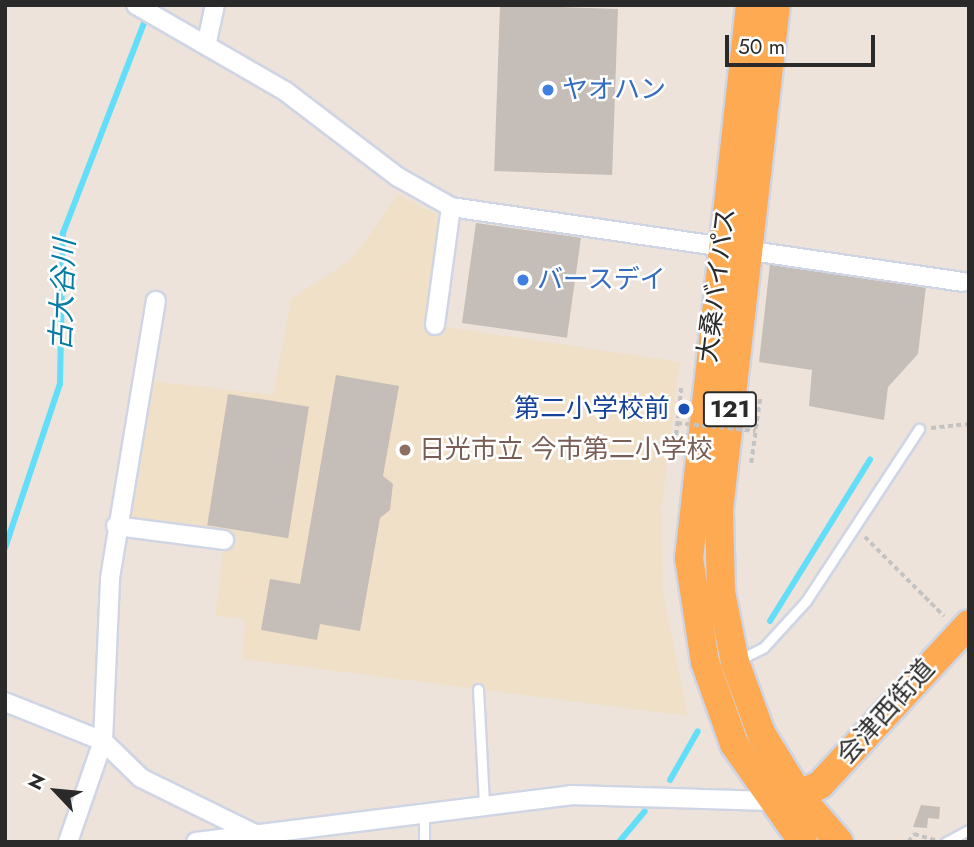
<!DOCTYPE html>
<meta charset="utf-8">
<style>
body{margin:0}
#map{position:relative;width:974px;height:847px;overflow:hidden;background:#ede3da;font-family:Jost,"Noto Sans JP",sans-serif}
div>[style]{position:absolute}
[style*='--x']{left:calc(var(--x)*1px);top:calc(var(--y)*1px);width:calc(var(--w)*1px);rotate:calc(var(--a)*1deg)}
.education>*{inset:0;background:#f0e0c8}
.stream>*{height:6px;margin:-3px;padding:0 3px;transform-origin:3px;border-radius:3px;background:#63def9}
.building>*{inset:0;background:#c5bdb7;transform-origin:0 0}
.path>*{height:3.5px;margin-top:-1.75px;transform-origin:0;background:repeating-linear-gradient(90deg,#c3c3c3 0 5px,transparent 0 8.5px)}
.roads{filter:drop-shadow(2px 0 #cfd5e4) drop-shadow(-2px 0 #cfd5e4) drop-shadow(0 2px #cfd5e4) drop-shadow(0 -2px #cfd5e4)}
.service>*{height:9px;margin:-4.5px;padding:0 4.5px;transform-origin:4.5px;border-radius:4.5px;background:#fff}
.minor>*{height:18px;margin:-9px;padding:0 9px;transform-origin:9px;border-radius:9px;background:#fff}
.trunk>*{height:28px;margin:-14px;padding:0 14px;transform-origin:14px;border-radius:14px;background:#feaa52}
.path-bridge>*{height:3.5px;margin-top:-1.75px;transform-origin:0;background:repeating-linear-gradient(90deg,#c3c3c3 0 5px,transparent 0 8.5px)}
.dots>*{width:19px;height:19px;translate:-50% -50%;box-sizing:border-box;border:4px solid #fff;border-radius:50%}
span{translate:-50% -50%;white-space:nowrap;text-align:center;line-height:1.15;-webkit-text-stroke:5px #fff;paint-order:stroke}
.shield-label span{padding:2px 5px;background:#fff;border:2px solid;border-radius:5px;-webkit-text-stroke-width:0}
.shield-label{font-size:24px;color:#2a2a2a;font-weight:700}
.shop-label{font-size:26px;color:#366cbe}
.left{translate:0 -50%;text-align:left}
.street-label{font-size:26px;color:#2a2a2a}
.transit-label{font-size:26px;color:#164399}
.right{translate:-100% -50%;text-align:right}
.education-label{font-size:26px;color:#785e54}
.water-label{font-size:28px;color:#027ba5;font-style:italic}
.frame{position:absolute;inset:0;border:7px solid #2a2a2a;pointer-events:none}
.north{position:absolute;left:21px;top:756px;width:70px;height:70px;-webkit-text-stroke:5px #fff;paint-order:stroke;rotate:296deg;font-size:19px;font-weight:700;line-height:28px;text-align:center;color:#2a2a2a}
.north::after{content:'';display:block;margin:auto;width:24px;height:32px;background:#2a2a2a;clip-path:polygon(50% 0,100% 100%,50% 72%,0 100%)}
.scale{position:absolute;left:725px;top:35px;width:150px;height:32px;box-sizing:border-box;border:4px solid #2a2a2a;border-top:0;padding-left:9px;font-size:21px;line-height:24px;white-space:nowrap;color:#2a2a2a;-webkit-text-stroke:5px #fff;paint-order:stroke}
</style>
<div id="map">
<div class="education">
<div style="clip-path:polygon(398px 194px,442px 217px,426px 324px,680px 362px,662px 505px,663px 593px,688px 716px,242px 659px,245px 619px,215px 616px,225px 536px,131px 518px,151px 381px,273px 395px,291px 299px,353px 258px)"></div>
</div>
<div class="stream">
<div style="--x:5;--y:548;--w:173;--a:-71.5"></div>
<div style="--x:60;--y:384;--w:151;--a:-88.9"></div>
<div style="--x:63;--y:233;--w:234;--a:-68.9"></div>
<div style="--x:770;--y:621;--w:190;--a:-58.2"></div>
<div style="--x:670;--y:780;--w:56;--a:-60.3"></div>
<div style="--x:619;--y:842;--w:40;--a:-50"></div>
</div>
<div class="building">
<div style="left:500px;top:5px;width:118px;height:166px;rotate:2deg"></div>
<div style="left:476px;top:223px;width:106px;height:101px;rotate:8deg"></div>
<div style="clip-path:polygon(770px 264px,926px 286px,918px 354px,888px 387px,884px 420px,809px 406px,812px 370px,759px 362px)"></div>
<div style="clip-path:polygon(336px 375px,399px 386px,383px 476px,393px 484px,390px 510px,380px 518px,360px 631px,320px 624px,317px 640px,261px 630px,270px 579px,300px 584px)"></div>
<div style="left:228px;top:394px;width:82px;height:133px;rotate:9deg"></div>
<div style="clip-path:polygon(921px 805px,940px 807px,939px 819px,928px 818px,927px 828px,913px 827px)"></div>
</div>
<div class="path">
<div style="--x:931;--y:428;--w:38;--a:-6"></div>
<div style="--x:674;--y:452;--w:64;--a:-83.8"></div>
<div style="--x:751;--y:463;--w:66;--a:-82.1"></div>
<div style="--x:865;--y:537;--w:112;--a:45"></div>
<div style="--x:908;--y:842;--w:10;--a:-53"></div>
<div style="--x:914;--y:834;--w:22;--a:16"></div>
</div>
<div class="roads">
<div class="service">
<div style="--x:737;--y:661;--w:30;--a:-27"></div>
<div style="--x:764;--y:647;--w:62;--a:-47.6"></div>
<div style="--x:806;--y:601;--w:206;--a:-56.7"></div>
<div style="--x:478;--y:689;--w:115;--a:87"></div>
<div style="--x:424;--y:813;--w:29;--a:90"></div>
<div style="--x:946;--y:842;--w:26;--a:-28"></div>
</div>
<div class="minor">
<div style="--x:136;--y:5;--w:172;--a:30"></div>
<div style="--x:285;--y:91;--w:142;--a:37.3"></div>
<div style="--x:398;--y:177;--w:61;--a:29.5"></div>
<div style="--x:451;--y:207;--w:517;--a:8.33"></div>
<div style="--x:207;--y:42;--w:38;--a:-78"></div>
<div style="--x:435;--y:325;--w:119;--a:-82.3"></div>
<div style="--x:116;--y:526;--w:109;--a:7.4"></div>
<div style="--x:5;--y:702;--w:105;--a:21.7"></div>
<div style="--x:103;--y:741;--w:53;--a:44.2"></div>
<div style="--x:141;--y:778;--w:125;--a:26.2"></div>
<div style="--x:68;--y:842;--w:107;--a:-70.9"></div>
<div style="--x:103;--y:741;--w:163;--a:-87.5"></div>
<div style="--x:110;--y:578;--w:281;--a:-80.6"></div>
<div style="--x:196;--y:842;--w:378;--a:-7.1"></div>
<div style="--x:571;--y:795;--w:199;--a:1.7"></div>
</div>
<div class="trunk">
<div style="--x:750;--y:5;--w:556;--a:96.29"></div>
<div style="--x:689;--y:558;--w:105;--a:81.3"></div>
<div style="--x:705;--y:662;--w:87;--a:70.5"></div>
<div style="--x:734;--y:744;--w:120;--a:54.9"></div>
<div style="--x:776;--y:5;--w:508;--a:96.44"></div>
<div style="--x:719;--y:510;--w:82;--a:88.6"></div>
<div style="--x:721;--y:592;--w:71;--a:78.7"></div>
<div style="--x:735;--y:662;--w:76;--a:69.9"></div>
<div style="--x:761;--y:733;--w:76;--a:58.4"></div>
<div style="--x:801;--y:798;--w:58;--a:49.2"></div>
<div style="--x:783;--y:801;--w:40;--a:-23.4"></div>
<div style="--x:820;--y:785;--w:219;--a:-47.2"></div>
</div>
</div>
<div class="path-bridge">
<div style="--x:677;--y:423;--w:79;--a:5.8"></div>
</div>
<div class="dots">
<div style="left:548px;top:90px;background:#3f7fe0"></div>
<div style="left:523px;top:280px;background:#3f7fe0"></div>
<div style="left:684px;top:409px;background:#1a4fb4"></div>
<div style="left:405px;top:450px;background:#8d6e63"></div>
</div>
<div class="shield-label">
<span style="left:730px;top:409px">121</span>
</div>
<div class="shop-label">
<span class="left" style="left:562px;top:90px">ヤオハン</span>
<span class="left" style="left:537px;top:280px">バースデイ</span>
</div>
<div class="street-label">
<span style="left:717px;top:285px;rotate:-83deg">大桑バイパス</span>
<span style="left:886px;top:712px;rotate:-48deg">会津西街道</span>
</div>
<div class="transit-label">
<span class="right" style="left:670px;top:409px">第二小学校前</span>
</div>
<div class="education-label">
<span class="left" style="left:419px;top:450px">日光市立 今市第二小学校</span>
</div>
<div class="water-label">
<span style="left:63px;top:295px;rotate:-88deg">古大谷川</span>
</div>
<div class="frame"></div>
<div class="north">N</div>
<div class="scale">50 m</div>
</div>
